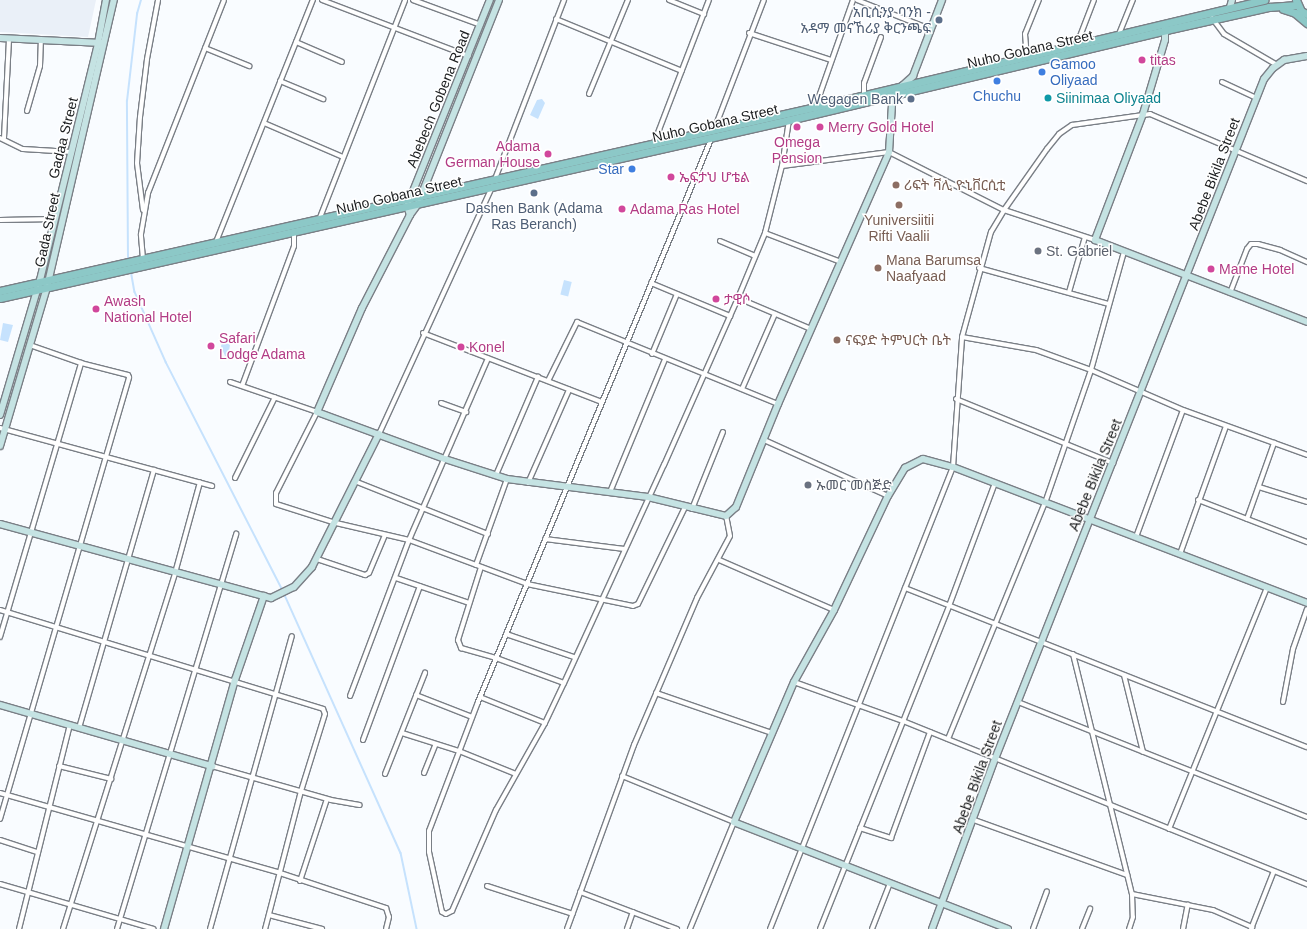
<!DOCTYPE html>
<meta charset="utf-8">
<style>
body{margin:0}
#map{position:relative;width:1307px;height:929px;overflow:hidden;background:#f9fcff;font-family:Arial,"Noto Sans Ethiopic",sans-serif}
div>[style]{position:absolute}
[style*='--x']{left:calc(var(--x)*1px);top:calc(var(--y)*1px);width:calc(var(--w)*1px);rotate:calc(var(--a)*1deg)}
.built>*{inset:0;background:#eaf0f8}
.water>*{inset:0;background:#c6e2fd;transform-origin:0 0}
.stream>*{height:1.5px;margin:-0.75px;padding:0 0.75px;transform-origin:0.75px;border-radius:0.75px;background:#c6e2fd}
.roads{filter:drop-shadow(1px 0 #7a7f86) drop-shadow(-1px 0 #7a7f86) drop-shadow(0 1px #7a7f86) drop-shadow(0 -1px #7a7f86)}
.street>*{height:4px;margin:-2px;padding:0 2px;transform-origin:2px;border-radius:2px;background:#fff}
.secondary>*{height:6px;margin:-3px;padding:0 3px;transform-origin:3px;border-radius:3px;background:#c5e3e3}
.primary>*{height:7px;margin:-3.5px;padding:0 3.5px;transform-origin:3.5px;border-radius:3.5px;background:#8cc8c7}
.dots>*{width:11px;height:11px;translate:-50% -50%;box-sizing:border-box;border:2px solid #fff;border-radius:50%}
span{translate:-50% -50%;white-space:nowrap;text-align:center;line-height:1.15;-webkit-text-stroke:3px #fff;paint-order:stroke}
.service-label{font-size:14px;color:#4e5e75}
.right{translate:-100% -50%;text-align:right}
.street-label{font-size:14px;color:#1b1d1f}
.hotel-label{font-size:14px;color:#b23c85}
.left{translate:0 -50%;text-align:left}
.shop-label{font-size:14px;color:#366cbe}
.culture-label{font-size:14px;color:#0d838f}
.education-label{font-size:14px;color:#785e54}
.worship-label{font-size:14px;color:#5b616d}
</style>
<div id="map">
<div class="built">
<div style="clip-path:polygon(0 0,96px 0,88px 37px,0 32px)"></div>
</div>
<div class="water">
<div style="clip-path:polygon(542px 99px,545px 103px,538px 119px,530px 115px,537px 100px)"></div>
<div style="left:564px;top:280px;width:8px;height:15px;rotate:14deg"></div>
<div style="clip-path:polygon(3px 323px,13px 325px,8px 342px,0 340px)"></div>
<div style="clip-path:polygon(223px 341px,230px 345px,228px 357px,225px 356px,221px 346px)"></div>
</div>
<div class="stream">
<div style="--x:128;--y:259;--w:158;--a:-90.4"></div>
<div style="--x:127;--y:101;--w:88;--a:-83.4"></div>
<div style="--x:137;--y:14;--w:15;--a:-74"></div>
<div style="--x:131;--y:270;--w:22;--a:80"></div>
<div style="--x:135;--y:292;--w:77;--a:66.1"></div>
<div style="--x:166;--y:362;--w:255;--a:62.9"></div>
<div style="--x:284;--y:593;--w:285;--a:65.8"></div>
<div style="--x:401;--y:853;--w:78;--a:78.1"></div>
</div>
<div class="roads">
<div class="street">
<div style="--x:322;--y:0;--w:157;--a:20.9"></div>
<div style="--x:413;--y:0;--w:72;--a:20.2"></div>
<div style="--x:669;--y:0;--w:38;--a:22"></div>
<div style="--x:857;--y:0;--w:79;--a:21.7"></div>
<div style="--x:1212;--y:18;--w:20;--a:53"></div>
<div style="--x:1224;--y:34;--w:61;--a:30.3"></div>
<div style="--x:556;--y:19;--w:136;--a:22.4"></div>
<div style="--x:749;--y:33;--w:86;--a:18.2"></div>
<div style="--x:1119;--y:34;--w:37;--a:-68"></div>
<div style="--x:296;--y:42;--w:50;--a:23.5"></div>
<div style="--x:1077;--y:44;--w:47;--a:-68.9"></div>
<div style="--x:205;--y:48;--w:48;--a:22.2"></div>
<div style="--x:1027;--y:57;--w:23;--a:-95"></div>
<div style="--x:1025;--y:34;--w:37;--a:-68"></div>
<div style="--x:280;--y:81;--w:47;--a:22.7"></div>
<div style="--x:1222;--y:82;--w:38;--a:25"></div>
<div style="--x:589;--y:94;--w:102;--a:-67.5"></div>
<div style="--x:864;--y:94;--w:11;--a:-90"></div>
<div style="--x:864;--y:83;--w:49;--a:-69.7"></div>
<div style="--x:815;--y:108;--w:114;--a:-70.6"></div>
<div style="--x:27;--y:111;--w:47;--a:-73.9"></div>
<div style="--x:40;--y:66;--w:26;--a:-88"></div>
<div style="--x:264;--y:123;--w:86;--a:23.3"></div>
<div style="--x:714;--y:130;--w:139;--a:-69"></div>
<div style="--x:712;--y:137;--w:612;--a:112.5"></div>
<div style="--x:478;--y:702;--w:138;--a:110.8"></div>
<div style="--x:429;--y:831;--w:21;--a:90"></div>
<div style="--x:429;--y:852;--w:61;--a:77.8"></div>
<div style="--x:442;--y:912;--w:4;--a:27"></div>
<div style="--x:446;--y:914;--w:7;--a:-27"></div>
<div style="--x:452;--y:911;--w:110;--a:-66.5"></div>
<div style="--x:496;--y:810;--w:100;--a:-60.6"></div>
<div style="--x:545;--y:723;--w:44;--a:-64.6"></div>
<div style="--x:564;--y:683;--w:240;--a:-65.4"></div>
<div style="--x:664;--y:465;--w:183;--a:-66.1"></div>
<div style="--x:738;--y:298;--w:70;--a:-67.4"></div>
<div style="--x:765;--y:233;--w:69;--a:-75.8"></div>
<div style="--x:782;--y:166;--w:47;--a:-81.3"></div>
<div style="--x:0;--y:138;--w:25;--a:26"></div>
<div style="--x:23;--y:149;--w:49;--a:3.5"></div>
<div style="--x:4;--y:138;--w:100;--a:-87.1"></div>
<div style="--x:654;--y:143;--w:153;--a:-69"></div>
<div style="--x:782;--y:166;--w:108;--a:-7.5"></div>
<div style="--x:889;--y:152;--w:129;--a:26.8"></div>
<div style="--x:1004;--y:210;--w:96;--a:18.2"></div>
<div style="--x:495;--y:179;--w:192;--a:-68.9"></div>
<div style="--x:143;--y:210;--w:47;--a:-97.3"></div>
<div style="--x:137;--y:163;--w:46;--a:-86.3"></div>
<div style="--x:140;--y:117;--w:58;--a:-83.1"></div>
<div style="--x:147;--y:59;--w:60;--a:-79.4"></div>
<div style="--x:0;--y:220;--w:55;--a:-1"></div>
<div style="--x:319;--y:220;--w:236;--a:-68.6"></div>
<div style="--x:765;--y:233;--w:81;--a:20.9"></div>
<div style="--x:720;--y:241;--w:38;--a:23"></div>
<div style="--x:216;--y:242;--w:261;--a:-68.2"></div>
<div style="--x:143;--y:259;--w:25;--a:-95"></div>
<div style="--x:141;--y:234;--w:42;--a:-80.3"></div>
<div style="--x:148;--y:193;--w:207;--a:-68.5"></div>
<div style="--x:979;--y:268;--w:135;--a:15.5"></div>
<div style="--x:651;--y:283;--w:86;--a:22.7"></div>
<div style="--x:1069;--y:292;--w:57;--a:-73.8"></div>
<div style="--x:1230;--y:293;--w:47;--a:-68.9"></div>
<div style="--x:1247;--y:249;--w:6;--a:-51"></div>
<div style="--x:1251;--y:244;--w:7;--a:0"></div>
<div style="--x:1258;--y:244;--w:23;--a:15"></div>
<div style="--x:1280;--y:250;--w:30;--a:24"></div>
<div style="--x:738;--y:298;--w:79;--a:23"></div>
<div style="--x:423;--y:333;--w:192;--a:21.1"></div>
<div style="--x:962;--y:337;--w:75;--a:10"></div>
<div style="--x:1036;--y:350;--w:59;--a:20"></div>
<div style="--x:1091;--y:370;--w:100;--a:23.5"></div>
<div style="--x:1183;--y:410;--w:132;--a:19.9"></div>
<div style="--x:652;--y:354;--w:65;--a:-67.4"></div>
<div style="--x:548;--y:381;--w:66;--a:-63.8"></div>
<div style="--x:577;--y:322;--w:217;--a:22.2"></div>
<div style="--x:230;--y:382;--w:92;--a:19"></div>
<div style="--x:317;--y:412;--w:91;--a:116.8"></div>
<div style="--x:276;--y:493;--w:11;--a:90"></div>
<div style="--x:276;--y:504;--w:63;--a:17.6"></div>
<div style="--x:336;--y:523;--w:75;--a:13.1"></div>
<div style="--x:409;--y:540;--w:126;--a:20.4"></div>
<div style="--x:527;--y:584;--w:108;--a:11.7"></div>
<div style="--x:633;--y:606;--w:5;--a:-22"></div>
<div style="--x:638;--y:604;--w:108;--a:-64.1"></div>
<div style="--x:242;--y:386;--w:149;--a:-69.6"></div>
<div style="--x:294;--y:246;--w:15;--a:-90"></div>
<div style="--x:742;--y:389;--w:82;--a:-66.3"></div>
<div style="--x:956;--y:399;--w:170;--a:22.2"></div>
<div style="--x:441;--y:403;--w:27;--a:20"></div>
<div style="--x:0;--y:428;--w:220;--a:15.3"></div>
<div style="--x:379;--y:434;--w:272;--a:-65.4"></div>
<div style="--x:764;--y:440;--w:136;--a:24.3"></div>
<div style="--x:496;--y:475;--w:107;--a:-66.8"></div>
<div style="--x:235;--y:478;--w:90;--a:-63.7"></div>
<div style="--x:357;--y:482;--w:141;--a:21.7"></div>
<div style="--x:528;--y:483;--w:102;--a:-66.2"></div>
<div style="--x:1259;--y:487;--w:50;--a:17.4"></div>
<div style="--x:610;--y:492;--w:144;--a:-67.5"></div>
<div style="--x:1198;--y:500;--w:117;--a:21.1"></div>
<div style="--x:692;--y:509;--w:83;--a:-68.1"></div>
<div style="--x:1247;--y:519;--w:81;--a:-70.4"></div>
<div style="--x:1136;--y:537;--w:135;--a:-69.7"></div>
<div style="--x:545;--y:539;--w:80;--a:7.2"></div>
<div style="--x:1180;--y:554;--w:136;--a:-70.2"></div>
<div style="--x:317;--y:559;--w:51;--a:18.4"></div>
<div style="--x:365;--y:575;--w:4;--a:-27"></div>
<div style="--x:369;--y:573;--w:41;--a:-67.2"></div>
<div style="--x:719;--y:560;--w:125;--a:23.5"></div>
<div style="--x:476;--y:565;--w:91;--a:-70.2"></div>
<div style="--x:481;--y:567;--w:77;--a:107.5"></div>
<div style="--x:458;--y:640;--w:9;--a:69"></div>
<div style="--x:461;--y:648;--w:36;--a:16"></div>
<div style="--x:496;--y:658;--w:72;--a:20.2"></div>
<div style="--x:396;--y:578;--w:77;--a:18.9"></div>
<div style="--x:905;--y:588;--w:432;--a:21.6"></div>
<div style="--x:0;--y:610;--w:338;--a:17"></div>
<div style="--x:323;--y:709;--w:5;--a:68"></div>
<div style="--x:325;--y:714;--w:81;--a:107.3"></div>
<div style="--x:301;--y:791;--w:143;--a:104.6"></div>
<div style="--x:506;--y:634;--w:72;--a:18.7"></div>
<div style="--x:0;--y:637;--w:286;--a:-73.5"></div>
<div style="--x:1073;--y:654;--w:247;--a:76.2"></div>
<div style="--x:1132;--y:894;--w:23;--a:88"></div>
<div style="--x:1133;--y:917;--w:13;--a:108"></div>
<div style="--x:1124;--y:675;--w:79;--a:76.1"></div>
<div style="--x:794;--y:682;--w:116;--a:19.7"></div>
<div style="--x:903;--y:721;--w:436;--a:22"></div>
<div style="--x:656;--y:693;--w:123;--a:19"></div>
<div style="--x:416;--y:695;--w:60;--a:21.4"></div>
<div style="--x:350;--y:696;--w:167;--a:-69.3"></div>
<div style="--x:409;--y:540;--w:198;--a:-66.5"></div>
<div style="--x:480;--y:697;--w:70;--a:21.8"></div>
<div style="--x:1018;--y:702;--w:311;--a:21.7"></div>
<div style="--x:1283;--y:702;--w:54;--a:-79.3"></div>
<div style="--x:1293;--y:649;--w:42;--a:-70.7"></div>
<div style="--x:79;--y:728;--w:269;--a:-73.8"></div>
<div style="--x:402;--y:733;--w:60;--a:17.5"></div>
<div style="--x:459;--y:751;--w:61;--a:22"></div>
<div style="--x:948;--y:739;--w:255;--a:-67.7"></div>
<div style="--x:1045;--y:503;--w:141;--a:-70.9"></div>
<div style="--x:1091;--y:370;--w:123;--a:-74.4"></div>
<div style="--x:363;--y:740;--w:164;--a:-69.7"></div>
<div style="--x:59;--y:766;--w:54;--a:14"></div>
<div style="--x:212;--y:766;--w:124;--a:15.9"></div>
<div style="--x:331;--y:800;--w:29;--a:10"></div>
<div style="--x:424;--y:773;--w:31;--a:-68"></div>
<div style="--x:385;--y:774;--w:109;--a:-68.4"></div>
<div style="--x:622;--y:776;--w:121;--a:22.3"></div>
<div style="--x:734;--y:822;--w:116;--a:112.4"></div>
<div style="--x:0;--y:793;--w:291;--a:15.9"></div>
<div style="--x:280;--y:873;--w:112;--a:18.3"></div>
<div style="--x:386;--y:908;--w:9;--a:72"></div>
<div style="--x:389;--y:917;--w:12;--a:104"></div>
<div style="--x:0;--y:819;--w:460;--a:-73.7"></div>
<div style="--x:129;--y:377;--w:2;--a:-117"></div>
<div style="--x:128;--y:375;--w:49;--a:-165.7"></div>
<div style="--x:81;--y:363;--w:54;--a:-160.6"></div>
<div style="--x:974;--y:820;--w:163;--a:19.8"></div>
<div style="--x:860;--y:828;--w:33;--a:18"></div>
<div style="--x:891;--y:838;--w:113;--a:-69.8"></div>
<div style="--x:1169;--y:829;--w:260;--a:-67.9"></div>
<div style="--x:0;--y:840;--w:40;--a:18"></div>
<div style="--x:300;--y:881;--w:86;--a:-71.8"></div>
<div style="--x:0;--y:884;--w:160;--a:16.3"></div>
<div style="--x:487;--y:886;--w:90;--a:18"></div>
<div style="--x:580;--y:892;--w:104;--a:20.9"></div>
<div style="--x:1132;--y:894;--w:83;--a:11.2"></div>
<div style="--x:1213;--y:910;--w:43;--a:23.6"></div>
<div style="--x:269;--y:915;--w:55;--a:14.8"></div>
<div style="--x:19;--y:929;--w:210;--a:-76"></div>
<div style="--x:63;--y:929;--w:373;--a:-72.5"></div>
<div style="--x:175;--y:573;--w:94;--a:-74.6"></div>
<div style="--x:117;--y:929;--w:413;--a:-73.2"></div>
<div style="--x:210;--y:929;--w:304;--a:-74.4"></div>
<div style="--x:567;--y:929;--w:196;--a:-70"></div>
<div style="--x:634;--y:745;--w:160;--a:-66.8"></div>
<div style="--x:697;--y:598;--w:70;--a:-62"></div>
<div style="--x:730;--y:536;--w:20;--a:-101"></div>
<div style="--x:627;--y:929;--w:18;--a:-71"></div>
<div style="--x:770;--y:929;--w:497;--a:-68.4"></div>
<div style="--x:953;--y:467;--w:130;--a:-86"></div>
<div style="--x:962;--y:337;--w:109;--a:-74.6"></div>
<div style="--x:991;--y:232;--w:26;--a:-59"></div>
<div style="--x:1004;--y:210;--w:75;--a:-54.8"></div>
<div style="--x:1047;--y:149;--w:19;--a:-51"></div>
<div style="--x:1059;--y:134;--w:16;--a:-35"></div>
<div style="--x:1072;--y:125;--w:79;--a:-8"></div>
<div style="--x:1150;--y:114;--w:171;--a:23.1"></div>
<div style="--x:820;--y:929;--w:348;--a:-68.2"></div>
<div style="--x:949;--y:606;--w:131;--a:-69.5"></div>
<div style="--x:872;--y:929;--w:49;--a:-68.6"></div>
<div style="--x:1033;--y:929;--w:40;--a:-69.8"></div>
<div style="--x:1082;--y:929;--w:22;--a:-68"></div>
<div style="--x:1183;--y:929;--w:25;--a:-79"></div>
<div style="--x:1251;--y:929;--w:62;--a:-68.4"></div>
</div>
<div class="secondary">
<div style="--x:499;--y:0;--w:219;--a:111.7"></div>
<div style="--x:418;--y:204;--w:14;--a:126"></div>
<div style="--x:410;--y:215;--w:105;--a:117.3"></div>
<div style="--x:362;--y:308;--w:113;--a:113.4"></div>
<div style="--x:317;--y:412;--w:136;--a:20.2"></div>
<div style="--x:445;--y:459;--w:65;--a:17.9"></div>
<div style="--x:507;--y:479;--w:142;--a:7.3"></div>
<div style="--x:648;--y:497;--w:80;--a:13.7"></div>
<div style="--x:726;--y:516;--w:13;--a:-42"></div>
<div style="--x:736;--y:507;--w:111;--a:-67.8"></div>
<div style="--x:778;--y:404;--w:275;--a:-66.2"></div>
<div style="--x:889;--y:152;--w:48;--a:-86.4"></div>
<div style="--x:892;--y:104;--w:21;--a:-61"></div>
<div style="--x:902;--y:86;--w:15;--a:-42"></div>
<div style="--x:913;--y:76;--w:81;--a:-69.1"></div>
<div style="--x:1230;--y:7;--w:7;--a:-74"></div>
<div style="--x:1165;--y:27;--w:13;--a:90"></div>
<div style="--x:1165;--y:40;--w:77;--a:106.6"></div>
<div style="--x:1143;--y:114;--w:135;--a:110.9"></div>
<div style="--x:1095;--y:240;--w:227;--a:21.1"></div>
<div style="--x:0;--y:38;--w:102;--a:2.8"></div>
<div style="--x:410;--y:215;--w:9;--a:-108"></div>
<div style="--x:407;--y:206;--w:222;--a:-68.1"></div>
<div style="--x:0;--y:415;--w:141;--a:-73.5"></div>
<div style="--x:40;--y:280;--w:244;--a:-76.2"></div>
<div style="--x:98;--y:43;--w:44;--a:-79.5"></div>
<div style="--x:0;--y:446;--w:166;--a:-73.5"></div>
<div style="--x:47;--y:287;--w:295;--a:-76.9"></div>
<div style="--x:0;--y:524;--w:281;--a:15.3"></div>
<div style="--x:271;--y:598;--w:25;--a:-26"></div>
<div style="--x:294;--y:587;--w:27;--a:-48"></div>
<div style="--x:312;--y:567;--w:149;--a:-63.3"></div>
<div style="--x:0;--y:705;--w:221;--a:16.1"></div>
<div style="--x:164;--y:929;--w:259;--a:-74.1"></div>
<div style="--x:235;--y:680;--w:89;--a:-71"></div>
<div style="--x:932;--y:929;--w:181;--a:-69.7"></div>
<div style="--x:995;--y:759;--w:731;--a:-68.42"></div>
<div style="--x:1264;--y:79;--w:14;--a:-51"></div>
<div style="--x:1273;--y:68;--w:14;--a:-36"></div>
<div style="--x:1284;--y:60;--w:23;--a:-10"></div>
<div style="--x:1008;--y:929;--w:294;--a:-158.7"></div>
<div style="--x:734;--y:822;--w:152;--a:-66.8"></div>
<div style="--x:794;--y:682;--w:82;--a:-60.9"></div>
<div style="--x:834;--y:610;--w:126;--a:-64.7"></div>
<div style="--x:888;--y:496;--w:33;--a:-59"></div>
<div style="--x:905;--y:468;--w:20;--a:-27"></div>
<div style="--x:923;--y:459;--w:31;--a:15"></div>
<div style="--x:953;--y:467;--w:379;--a:21"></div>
</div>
<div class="primary">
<div style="--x:1296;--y:0;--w:12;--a:66"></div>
<div style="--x:1301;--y:11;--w:7;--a:27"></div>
<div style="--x:1283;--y:9;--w:13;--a:18"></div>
<div style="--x:1295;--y:13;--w:16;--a:40"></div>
<div style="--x:0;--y:291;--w:836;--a:-12.72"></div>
<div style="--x:815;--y:107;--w:462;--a:-13.4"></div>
<div style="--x:0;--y:298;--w:809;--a:-12.71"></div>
<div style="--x:789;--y:120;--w:388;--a:-13.4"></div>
<div style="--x:1166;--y:30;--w:106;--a:-12.6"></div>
<div style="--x:1269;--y:7;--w:28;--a:-4"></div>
</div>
</div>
<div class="dots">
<div style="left:939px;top:20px;background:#5c6f8a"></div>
<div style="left:1142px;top:60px;background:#d1479c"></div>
<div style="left:1042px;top:72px;background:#3f7fe0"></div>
<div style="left:997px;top:81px;background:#3f7fe0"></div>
<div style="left:1048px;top:98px;background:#0f9aa8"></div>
<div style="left:911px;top:99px;background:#5c6f8a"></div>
<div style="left:797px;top:127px;background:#d1479c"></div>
<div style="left:820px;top:127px;background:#d1479c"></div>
<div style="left:548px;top:154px;background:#d1479c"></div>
<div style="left:632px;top:169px;background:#3f7fe0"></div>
<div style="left:671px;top:177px;background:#d1479c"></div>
<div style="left:896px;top:185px;background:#8d6e63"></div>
<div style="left:534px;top:193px;background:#5c6f8a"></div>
<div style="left:899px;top:205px;background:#8d6e63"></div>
<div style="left:622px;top:209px;background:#d1479c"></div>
<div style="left:1038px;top:251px;background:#6b7280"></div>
<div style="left:878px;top:268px;background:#8d6e63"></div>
<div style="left:1211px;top:269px;background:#d1479c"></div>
<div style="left:716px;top:299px;background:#d1479c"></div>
<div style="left:96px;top:309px;background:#d1479c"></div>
<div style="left:837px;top:340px;background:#8d6e63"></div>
<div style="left:211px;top:346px;background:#d1479c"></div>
<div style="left:461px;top:347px;background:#d1479c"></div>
<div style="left:808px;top:485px;background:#6b7280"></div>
</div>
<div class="service-label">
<span class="right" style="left:931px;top:20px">አቢሲንያ ባንክ -<br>አዳማ መናኸሪያ ቅርንጫፍ</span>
<span class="right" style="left:903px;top:99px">Wegagen Bank</span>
<span style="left:534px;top:216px">Dashen Bank (Adama<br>Ras Beranch)</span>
</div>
<div class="street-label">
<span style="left:1030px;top:49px;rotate:-13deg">Nuho Gobana Street</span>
<span style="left:438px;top:99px;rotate:-68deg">Abebech Gobena Road</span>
<span style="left:715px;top:123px;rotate:-13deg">Nuho Gobana Street</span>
<span style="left:63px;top:138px;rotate:-76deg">Gadaa Street</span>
<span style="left:1214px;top:174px;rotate:-69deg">Abebe Bikila Street</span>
<span style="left:399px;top:195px;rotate:-13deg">Nuho Gobana Street</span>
<span style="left:47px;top:230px;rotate:-78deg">Gada Street</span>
<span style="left:1095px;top:475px;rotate:-68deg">Abebe Bikila Street</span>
<span style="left:977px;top:777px;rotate:-70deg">Abebe Bikila Street</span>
</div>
<div class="hotel-label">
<span class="left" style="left:1150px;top:60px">titas</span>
<span class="left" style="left:828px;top:127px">Merry Gold Hotel</span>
<span style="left:797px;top:150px">Omega<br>Pension</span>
<span class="right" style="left:540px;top:154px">Adama<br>German House</span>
<span class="left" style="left:679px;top:177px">ኤፍታህ ሆቴል</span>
<span class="left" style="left:630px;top:209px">Adama Ras Hotel</span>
<span class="left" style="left:1219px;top:269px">Mame Hotel</span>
<span class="left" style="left:724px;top:299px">ታዊሶ</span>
<span class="left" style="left:104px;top:309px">Awash<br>National Hotel</span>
<span class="left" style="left:219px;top:346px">Safari<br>Lodge Adama</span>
<span class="left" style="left:469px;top:347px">Konel</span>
</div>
<div class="shop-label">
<span class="left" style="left:1050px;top:72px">Gamoo<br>Oliyaad</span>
<span style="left:997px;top:96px">Chuchu</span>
<span class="right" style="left:624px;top:169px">Star</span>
</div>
<div class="culture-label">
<span class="left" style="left:1056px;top:98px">Siinimaa Oliyaad</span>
</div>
<div class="education-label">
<span class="left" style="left:904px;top:185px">ሪፍት ቫሊ ዮኒቨርሲቲ</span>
<span style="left:899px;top:228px">Yuniversiitii<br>Rifti Vaalii</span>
<span class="left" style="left:886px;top:268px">Mana Barumsa<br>Naafyaad</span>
<span class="left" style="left:845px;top:340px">ናፍያድ ትምህርት ቤት</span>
</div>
<div class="worship-label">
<span class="left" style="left:1046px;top:251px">St. Gabriel</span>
<span class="left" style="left:816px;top:485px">ኡመር መስጅድ</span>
</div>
</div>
